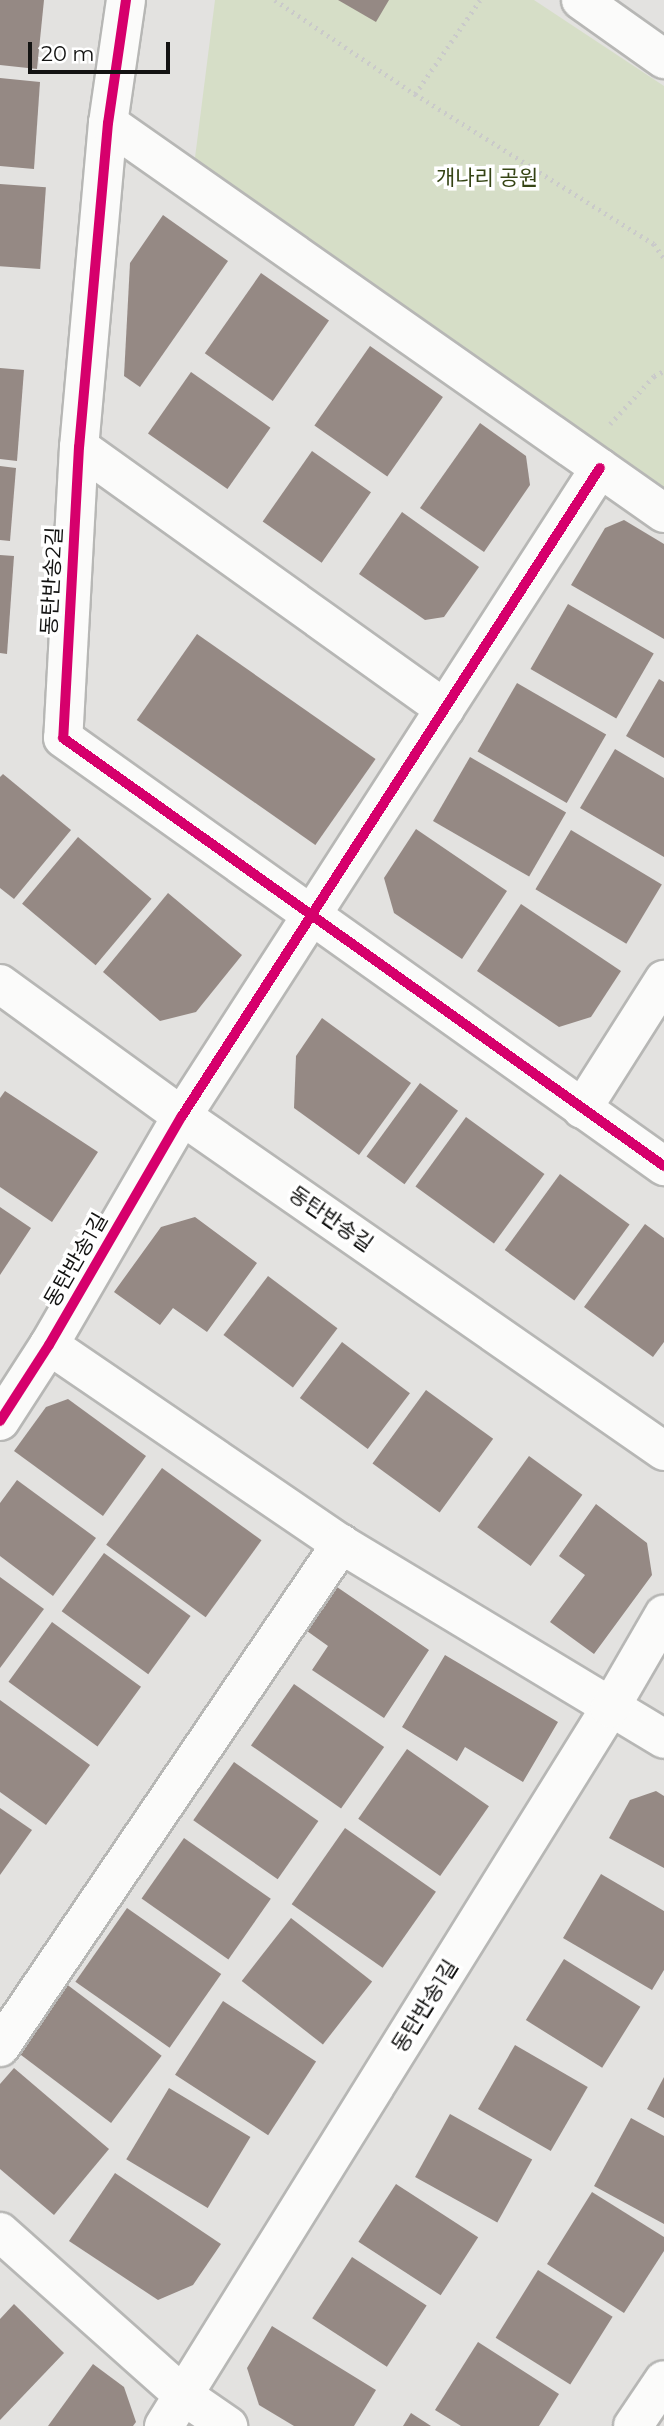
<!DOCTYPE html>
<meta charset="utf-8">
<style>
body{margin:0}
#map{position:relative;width:664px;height:2426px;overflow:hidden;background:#e3e2e0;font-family:Montserrat,"Noto Sans KR",sans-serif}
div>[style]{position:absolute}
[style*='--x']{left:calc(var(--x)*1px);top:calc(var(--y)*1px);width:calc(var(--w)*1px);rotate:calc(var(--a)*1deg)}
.green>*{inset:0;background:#d6dec7}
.building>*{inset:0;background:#958984;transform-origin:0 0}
.path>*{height:4.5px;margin-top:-2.25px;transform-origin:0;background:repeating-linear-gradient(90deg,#cacaca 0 2px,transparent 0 7px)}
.roads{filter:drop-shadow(2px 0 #b7b7b5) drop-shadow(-2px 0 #b7b7b5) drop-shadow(0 2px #b7b7b5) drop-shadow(0 -2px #b7b7b5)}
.minor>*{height:38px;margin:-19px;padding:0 19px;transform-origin:19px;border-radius:19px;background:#fbfbfa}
.cycleway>*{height:10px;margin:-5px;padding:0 5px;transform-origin:5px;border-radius:5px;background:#d6006c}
span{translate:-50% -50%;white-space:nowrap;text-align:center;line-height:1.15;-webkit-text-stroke:7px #fff;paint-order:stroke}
.park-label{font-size:21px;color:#354414}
.street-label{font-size:21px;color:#131312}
.scale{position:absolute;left:28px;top:42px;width:142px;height:32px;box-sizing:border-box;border:4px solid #131312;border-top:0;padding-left:9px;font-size:21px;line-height:24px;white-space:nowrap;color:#131312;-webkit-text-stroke:5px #fff;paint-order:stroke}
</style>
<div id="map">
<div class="green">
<div style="clip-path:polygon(215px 0,534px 0,664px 86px,664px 504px,190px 197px)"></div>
</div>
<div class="building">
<div style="clip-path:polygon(0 0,44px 0,37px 69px,0 65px)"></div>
<div style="clip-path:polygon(338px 0,389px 0,376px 22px)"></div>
<div style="clip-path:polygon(0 78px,40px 82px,34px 169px,0 166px)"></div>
<div style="left:0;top:184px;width:46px;height:82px;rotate:4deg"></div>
<div style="clip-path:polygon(163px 215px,228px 261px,140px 387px,124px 376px,130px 263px)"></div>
<div style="left:261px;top:273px;width:83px;height:98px;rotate:35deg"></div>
<div style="left:370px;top:346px;width:89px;height:97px;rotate:35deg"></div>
<div style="clip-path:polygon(0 368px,24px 370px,17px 461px,0 459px)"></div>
<div style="left:191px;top:372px;width:97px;height:75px;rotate:35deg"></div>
<div style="clip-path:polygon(480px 423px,526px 456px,530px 485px,484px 552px,420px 508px)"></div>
<div style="left:312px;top:451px;width:72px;height:86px;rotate:35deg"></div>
<div style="clip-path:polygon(0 466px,16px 468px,10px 541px,0 540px)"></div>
<div style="clip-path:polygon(402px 512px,479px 567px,444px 617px,425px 620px,359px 574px)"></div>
<div style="clip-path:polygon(624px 520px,664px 544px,664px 639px,571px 585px,605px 528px)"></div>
<div style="clip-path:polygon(0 555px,14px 556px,7px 654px,0 653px)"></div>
<div style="left:568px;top:604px;width:99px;height:75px;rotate:30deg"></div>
<div style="left:197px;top:634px;width:218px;height:105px;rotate:35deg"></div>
<div style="clip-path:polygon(659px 679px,664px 682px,664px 758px,626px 736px)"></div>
<div style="left:517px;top:683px;width:103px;height:79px;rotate:30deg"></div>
<div style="clip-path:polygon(615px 749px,664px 778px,664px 857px,580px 808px)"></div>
<div style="left:470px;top:757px;width:111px;height:74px;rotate:30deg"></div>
<div style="clip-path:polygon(3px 774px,71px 830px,14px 899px,0 888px,0 777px)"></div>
<div style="clip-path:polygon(416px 829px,507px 891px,462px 959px,394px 913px,384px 878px)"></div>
<div style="left:571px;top:830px;width:106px;height:69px;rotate:31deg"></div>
<div style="left:78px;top:837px;width:96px;height:87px;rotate:40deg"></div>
<div style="clip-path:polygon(168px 893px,242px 955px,196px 1012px,160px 1021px,103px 972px)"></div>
<div style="clip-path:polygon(521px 904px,621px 971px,591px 1017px,559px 1027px,477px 971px)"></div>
<div style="clip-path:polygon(322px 1018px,411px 1083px,359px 1155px,294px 1108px,296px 1056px)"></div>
<div style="left:420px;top:1083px;width:47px;height:91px;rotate:36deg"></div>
<div style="clip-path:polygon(5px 1091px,98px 1152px,52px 1222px,0 1187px,0 1098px)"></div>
<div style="left:466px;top:1117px;width:97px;height:86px;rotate:36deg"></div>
<div style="left:560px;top:1174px;width:86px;height:94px;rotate:36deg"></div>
<div style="clip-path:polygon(0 1207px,31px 1228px,0 1275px)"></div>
<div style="clip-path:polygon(195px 1217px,257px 1263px,207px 1332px,173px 1308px,160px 1325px,114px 1292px,161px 1227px)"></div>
<div style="clip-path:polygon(645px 1224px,664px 1238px,664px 1342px,653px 1357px,584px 1307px)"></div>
<div style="left:268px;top:1276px;width:87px;height:74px;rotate:37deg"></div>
<div style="left:342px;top:1342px;width:85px;height:70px;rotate:37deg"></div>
<div style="left:426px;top:1390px;width:83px;height:91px;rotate:36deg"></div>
<div style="clip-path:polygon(68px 1399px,146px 1456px,103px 1516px,14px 1451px,46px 1407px)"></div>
<div style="left:529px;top:1456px;width:66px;height:88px;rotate:36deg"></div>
<div style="left:162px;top:1468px;width:123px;height:95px;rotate:36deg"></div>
<div style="clip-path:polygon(17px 1480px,96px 1538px,53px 1596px,0 1556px,0 1503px)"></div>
<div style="clip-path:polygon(596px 1504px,647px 1543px,652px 1575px,594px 1654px,550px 1622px,585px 1575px,559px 1556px)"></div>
<div style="left:104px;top:1553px;width:107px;height:72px;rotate:36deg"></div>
<div style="clip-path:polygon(0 1577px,44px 1609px,0 1668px)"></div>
<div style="clip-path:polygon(337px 1587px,429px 1650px,384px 1718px,312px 1670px,328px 1646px,307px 1631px)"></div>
<div style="left:52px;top:1622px;width:110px;height:74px;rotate:36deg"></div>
<div style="clip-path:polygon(445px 1655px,558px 1722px,523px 1782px,465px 1747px,457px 1761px,402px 1727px)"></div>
<div style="left:294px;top:1684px;width:110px;height:75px;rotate:35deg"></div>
<div style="clip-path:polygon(0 1700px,90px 1765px,46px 1825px,0 1792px)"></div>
<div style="left:407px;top:1749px;width:100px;height:85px;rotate:35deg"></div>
<div style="left:234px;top:1762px;width:103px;height:71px;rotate:35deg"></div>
<div style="clip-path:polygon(656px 1791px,664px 1796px,664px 1868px,609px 1838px,630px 1800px)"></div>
<div style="clip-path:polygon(0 1808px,32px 1830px,0 1875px)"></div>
<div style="left:345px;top:1828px;width:111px;height:93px;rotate:35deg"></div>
<div style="left:184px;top:1838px;width:106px;height:74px;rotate:35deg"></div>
<div style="clip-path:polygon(601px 1874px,664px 1911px,664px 1970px,652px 1990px,563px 1938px)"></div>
<div style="left:127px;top:1908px;width:115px;height:90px;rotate:35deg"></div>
<div style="left:291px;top:1918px;width:103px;height:80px;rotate:38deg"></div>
<div style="left:564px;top:1959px;width:90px;height:72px;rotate:32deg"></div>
<div style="left:65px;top:1983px;width:121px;height:84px;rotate:37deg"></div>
<div style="left:223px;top:2001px;width:111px;height:88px;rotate:33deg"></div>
<div style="left:515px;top:2045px;width:84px;height:74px;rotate:30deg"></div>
<div style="clip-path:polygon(14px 2068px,109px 2149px,54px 2215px,0 2169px,0 2084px)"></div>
<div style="clip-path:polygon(664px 2077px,664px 2118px,647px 2109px)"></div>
<div style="left:169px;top:2088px;width:95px;height:83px;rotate:31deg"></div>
<div style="left:450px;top:2114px;width:94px;height:72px;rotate:29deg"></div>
<div style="clip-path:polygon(631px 2118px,664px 2136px,664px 2224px,594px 2186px)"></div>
<div style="clip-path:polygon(115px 2173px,221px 2244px,193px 2285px,158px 2300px,69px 2241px)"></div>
<div style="left:396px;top:2184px;width:98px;height:69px;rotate:33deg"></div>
<div style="clip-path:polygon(592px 2192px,664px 2237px,664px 2251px,624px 2313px,547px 2264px)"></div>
<div style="left:352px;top:2257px;width:89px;height:73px;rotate:33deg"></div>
<div style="left:538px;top:2270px;width:88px;height:80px;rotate:32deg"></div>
<div style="clip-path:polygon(14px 2304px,64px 2353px,0 2420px,0 2319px)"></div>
<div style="clip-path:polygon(272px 2326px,376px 2390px,354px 2426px,294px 2426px,259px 2405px,247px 2368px)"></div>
<div style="clip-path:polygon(478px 2342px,559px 2394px,539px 2426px,461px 2426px,435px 2410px)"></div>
<div style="clip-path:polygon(93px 2364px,124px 2387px,136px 2422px,133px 2426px,48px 2426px)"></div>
<div style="clip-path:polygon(411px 2413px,431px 2426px,403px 2426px)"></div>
</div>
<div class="path">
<div style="--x:275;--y:0;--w:169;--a:33.9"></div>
<div style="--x:415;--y:94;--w:282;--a:32.1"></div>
<div style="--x:654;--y:244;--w:17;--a:54"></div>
<div style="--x:415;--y:94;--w:114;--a:-55.3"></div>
<div style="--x:610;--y:424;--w:65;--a:-47.5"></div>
<div style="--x:654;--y:376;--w:11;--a:-27"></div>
</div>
<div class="roads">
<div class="minor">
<div style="--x:126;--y:0;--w:124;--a:98.3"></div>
<div style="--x:108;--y:123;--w:325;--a:95.1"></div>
<div style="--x:79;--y:447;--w:291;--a:93.1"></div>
<div style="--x:63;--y:738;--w:738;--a:35.46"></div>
<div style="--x:581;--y:0;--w:102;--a:35.4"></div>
<div style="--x:108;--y:123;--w:679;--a:35.05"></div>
<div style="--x:79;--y:447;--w:450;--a:35.6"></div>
<div style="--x:0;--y:984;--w:225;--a:36"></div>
<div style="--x:182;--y:1116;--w:587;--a:34.8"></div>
<div style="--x:582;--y:1109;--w:153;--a:-57.6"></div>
<div style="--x:49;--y:1345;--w:353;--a:34.3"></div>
<div style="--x:341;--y:1544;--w:377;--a:31.1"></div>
<div style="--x:0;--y:1421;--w:90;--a:-57.2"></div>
<div style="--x:49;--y:1345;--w:265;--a:-59.9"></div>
<div style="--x:182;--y:1116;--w:771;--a:-57.18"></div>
<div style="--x:0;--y:2047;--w:608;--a:-55.87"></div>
<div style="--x:0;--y:2232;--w:245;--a:41.7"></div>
<div style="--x:183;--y:2395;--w:55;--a:34.6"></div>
<div style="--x:164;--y:2426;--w:845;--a:-58.15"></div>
<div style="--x:610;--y:1708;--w:108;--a:-59.9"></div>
<div style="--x:633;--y:2426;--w:55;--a:-56"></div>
</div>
</div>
<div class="cycleway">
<div style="--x:126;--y:0;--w:124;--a:98.3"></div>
<div style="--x:108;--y:123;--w:325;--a:95.1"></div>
<div style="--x:79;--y:447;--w:291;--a:93.1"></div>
<div style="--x:63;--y:738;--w:738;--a:35.46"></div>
<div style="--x:0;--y:1421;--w:90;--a:-57.2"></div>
<div style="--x:49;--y:1345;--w:265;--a:-59.9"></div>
<div style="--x:182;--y:1116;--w:771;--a:-57.18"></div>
</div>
<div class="park-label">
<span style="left:487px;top:178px">개나리 공원</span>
</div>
<div class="street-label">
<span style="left:52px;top:581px;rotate:-87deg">동탄반송2길</span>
<span style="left:331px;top:1219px;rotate:35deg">동탄반송길</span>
<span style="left:76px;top:1260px;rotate:-60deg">동탄반송1길</span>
<span style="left:425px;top:2006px;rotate:-58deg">동탄반송1길</span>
</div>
<div class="scale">20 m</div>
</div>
